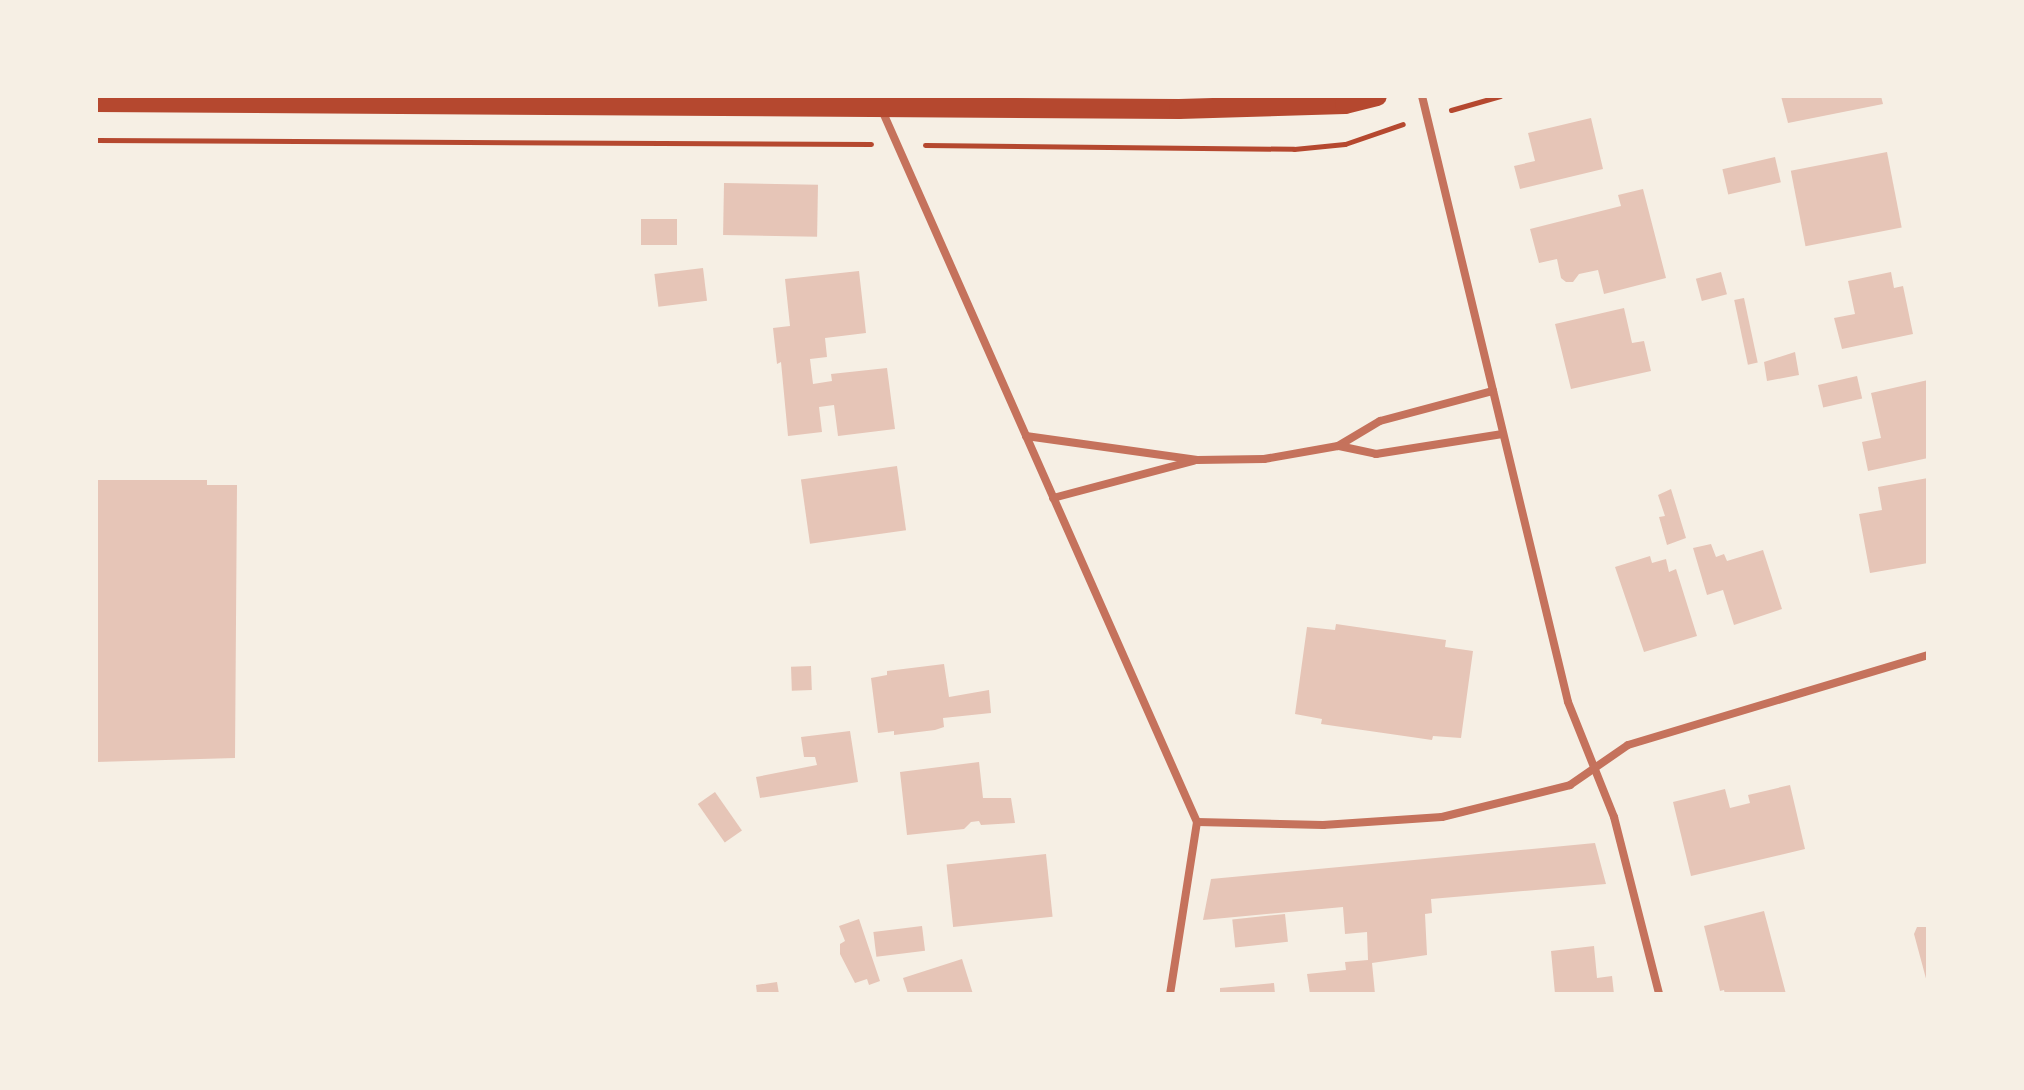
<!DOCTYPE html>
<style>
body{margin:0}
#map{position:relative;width:2024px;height:1090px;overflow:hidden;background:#f6efe4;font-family:Bitter,serif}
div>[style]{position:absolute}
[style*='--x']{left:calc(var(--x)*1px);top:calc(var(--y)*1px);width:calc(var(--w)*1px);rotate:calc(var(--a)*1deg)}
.building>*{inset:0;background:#e6c5b7;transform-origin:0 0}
.path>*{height:5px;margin:-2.5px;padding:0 2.5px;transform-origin:2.5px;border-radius:2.5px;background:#b5482f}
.minor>*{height:8px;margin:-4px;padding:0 4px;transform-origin:4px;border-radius:4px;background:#c5725c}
.primary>*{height:20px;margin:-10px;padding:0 10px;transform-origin:10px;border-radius:10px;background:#b5482f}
span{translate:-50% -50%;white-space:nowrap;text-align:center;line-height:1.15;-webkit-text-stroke:8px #f6efe4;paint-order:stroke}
.frame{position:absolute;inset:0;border:98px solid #f6efe4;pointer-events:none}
</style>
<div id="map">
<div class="building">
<div style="clip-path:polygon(1781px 96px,1881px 96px,1883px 104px,1788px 123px)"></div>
<div style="clip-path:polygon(1591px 118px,1603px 169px,1520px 189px,1514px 166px,1535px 161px,1528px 133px)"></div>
<div style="left:1887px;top:152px;width:77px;height:98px;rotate:79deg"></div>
<div style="left:1775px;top:157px;width:26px;height:54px;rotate:77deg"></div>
<div style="left:724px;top:183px;width:94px;height:52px;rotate:1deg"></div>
<div style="clip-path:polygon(1643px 189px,1666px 278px,1604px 294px,1598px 270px,1579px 274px,1573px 282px,1566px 282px,1561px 278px,1557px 259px,1539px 263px,1530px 229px,1621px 206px,1618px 195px)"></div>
<div style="left:641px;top:219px;width:36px;height:26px"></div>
<div style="left:703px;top:268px;width:33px;height:49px;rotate:83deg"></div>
<div style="clip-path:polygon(859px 271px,866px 333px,825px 338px,827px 357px,810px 359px,813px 384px,832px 381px,831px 374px,887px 368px,895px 429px,838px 436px,834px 405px,819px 407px,822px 432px,788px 436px,781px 362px,777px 364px,773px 328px,790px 326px,785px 279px)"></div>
<div style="left:1721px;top:272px;width:23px;height:26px;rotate:75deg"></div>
<div style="clip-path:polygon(1891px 272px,1894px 288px,1903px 286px,1913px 334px,1842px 349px,1834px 318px,1855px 314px,1848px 281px)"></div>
<div style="left:1744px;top:298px;width:66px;height:10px;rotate:78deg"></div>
<div style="clip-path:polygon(1624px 308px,1632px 343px,1644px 341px,1651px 371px,1571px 389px,1555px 324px)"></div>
<div style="clip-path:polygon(1795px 352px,1799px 375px,1767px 381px,1764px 362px)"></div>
<div style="left:1857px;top:376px;width:23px;height:40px;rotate:77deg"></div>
<div style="clip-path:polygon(1928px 380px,1928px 458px,1868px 471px,1862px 442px,1881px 438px,1871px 393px)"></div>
<div style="left:897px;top:466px;width:65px;height:97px;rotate:82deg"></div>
<div style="clip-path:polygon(1928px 478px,1928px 563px,1870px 573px,1859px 514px,1882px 510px,1878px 487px)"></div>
<div style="clip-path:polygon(96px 480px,207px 480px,207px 485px,237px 485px,235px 758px,96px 762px)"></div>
<div style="clip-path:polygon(1671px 489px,1686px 538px,1667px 545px,1659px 517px,1665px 516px,1658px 495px)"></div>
<div style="clip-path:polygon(1711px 544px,1716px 557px,1724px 554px,1727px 561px,1763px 550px,1782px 609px,1734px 625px,1723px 590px,1707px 595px,1693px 548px)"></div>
<div style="clip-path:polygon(1650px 556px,1652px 563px,1666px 559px,1669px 572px,1676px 569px,1697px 636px,1644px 652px,1615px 567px)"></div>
<div style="clip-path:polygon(1336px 624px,1446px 640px,1445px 647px,1473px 651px,1461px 738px,1433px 736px,1432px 740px,1321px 724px,1322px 719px,1295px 714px,1307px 627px,1335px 630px)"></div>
<div style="clip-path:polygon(944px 664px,949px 697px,989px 690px,991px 713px,943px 718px,944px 727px,935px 730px,894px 735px,894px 731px,878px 733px,871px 678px,887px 675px,887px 671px)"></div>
<div style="left:811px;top:666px;width:24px;height:20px;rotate:88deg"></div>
<div style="clip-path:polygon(850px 731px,858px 782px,760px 798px,756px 777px,817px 765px,815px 757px,804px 757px,801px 737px)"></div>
<div style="clip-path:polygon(979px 762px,983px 798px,1011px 798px,1015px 823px,981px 825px,979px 821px,971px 822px,964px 829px,907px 835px,900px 772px)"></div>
<div style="clip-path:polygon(1790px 785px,1805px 849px,1691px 876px,1673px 802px,1725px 789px,1730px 808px,1750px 803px,1748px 795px)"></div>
<div style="left:715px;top:792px;width:47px;height:21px;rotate:55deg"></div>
<div style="clip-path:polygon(1595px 843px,1606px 884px,1431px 899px,1432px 913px,1425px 914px,1427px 955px,1372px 963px,1375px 994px,1310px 994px,1307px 974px,1346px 970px,1345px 962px,1368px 960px,1367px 932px,1345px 934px,1343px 907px,1203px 920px,1211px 879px)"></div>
<div style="left:1046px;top:854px;width:63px;height:100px;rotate:84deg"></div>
<div style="clip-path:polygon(1764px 911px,1786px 994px,1725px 994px,1724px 990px,1720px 991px,1704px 926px)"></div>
<div style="left:1285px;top:914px;width:28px;height:53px;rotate:84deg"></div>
<div style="clip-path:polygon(859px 919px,880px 981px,869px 985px,867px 979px,855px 983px,840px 954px,840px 944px,845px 941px,839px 926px)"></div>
<div style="left:922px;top:926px;width:25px;height:49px;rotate:83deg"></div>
<div style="clip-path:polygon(1917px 927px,1928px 927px,1928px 986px,1914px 934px)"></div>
<div style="clip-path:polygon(1594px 946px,1597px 978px,1612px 976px,1614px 994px,1555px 994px,1551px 951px)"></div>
<div style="clip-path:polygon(962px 959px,973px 994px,908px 994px,903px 978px)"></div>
<div style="clip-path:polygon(777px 982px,779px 994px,757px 994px,756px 985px)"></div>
<div style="clip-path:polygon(1274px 983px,1275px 994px,1220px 994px,1220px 988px)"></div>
</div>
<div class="path">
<div style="--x:1451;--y:110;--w:51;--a:-15.9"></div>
<div style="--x:96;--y:140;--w:775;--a:0.3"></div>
<div style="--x:925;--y:145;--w:369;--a:0.6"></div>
<div style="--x:1294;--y:149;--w:51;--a:-5.6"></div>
<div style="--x:1345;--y:144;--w:61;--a:-19"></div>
</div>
<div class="minor">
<div style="--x:1422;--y:96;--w:623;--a:76.45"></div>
<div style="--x:1568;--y:702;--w:124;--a:68.2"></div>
<div style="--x:1614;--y:817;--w:183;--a:75.7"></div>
<div style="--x:881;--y:108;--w:781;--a:66.13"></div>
<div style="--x:1197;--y:822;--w:174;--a:98.9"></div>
<div style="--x:1026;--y:436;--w:173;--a:8"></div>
<div style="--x:1197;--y:460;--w:67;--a:-0.9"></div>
<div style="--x:1264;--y:459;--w:75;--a:-10"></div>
<div style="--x:1338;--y:446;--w:49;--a:-30.8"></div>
<div style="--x:1380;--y:421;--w:117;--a:-14.9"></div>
<div style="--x:1339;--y:446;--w:38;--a:12"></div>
<div style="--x:1376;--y:454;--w:128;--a:-9"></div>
<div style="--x:1053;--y:498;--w:145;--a:-14.8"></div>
<div style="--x:1197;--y:822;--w:126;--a:1.4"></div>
<div style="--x:1323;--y:825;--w:119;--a:-3.8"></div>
<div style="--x:1442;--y:817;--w:132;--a:-14"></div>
<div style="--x:1570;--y:785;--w:70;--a:-34.6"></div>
<div style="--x:1628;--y:745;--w:313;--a:-16.7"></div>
</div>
<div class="primary">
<div style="--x:96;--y:102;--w:1083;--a:0.37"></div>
<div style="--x:1179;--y:109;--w:166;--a:-1.7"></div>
<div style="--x:1345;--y:104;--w:33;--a:-14"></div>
</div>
<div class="frame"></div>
</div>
